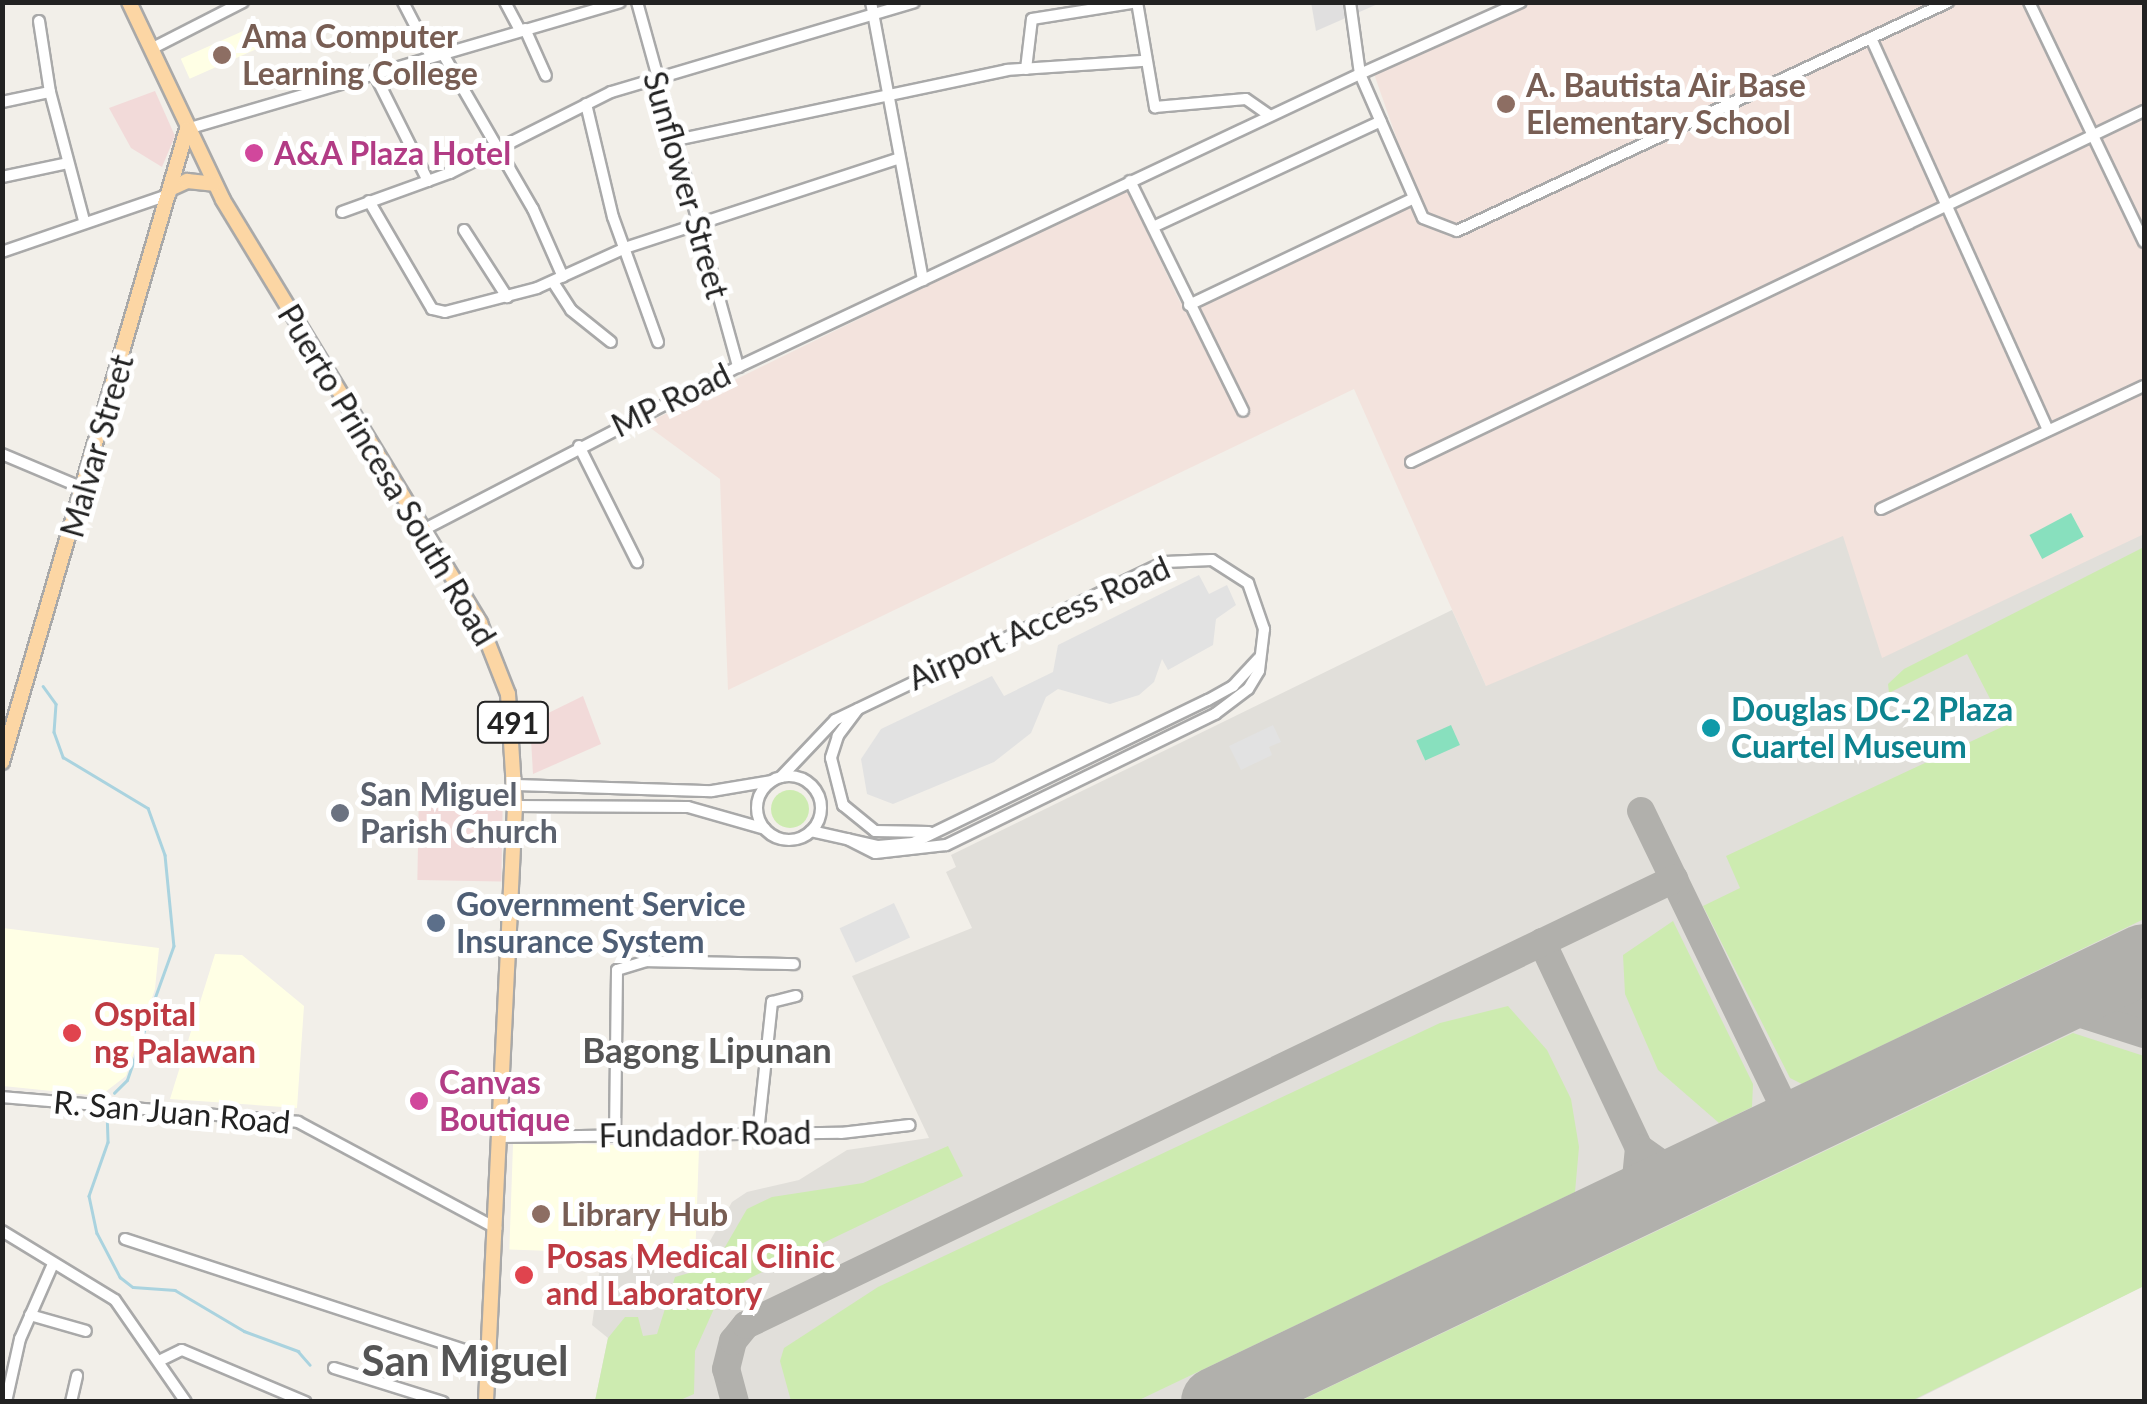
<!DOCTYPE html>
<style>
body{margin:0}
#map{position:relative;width:2147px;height:1404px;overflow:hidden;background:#f2efe9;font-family:Lato,sans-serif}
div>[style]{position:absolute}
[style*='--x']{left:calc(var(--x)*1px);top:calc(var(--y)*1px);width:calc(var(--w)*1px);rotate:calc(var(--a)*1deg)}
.residential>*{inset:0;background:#e0dfdf}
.commercial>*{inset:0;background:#f2dad9;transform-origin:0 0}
.education>*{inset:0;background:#ffffe5;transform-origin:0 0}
.military>*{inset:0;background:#f3e3dd}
.airport>*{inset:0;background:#e1dfda}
.grass>*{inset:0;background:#cdebb0}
.round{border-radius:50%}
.pitch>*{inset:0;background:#88e0be;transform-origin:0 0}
.parking>*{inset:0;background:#e2e2e2;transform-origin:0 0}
.stream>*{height:2.5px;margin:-1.25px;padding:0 1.25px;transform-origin:1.25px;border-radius:1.25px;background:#aad3df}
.taxiway>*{height:28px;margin:-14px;padding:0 14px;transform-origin:14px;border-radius:14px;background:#b1b0ac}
.runway>*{height:70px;margin:-35px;padding:0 35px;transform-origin:35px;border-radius:35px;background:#b1b0ac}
.roads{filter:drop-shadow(2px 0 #a9a9a9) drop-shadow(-2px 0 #a9a9a9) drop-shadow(0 2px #a9a9a9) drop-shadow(0 -2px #a9a9a9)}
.minor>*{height:10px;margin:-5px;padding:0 5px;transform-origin:5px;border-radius:5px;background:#fff}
.minor>.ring{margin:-5px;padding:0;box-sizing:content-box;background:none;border:10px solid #fff;border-radius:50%}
.major>*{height:14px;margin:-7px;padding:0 7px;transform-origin:7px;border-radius:7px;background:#fcd6a4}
.dots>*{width:28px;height:28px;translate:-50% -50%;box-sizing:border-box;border:5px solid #fff;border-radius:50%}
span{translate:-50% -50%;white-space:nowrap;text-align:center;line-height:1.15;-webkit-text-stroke:10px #fff;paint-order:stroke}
.shield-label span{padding:2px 8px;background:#fff;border:2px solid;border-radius:8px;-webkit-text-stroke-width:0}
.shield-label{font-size:30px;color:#222;font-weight:700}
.education-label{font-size:32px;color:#785e54;font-weight:700}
.left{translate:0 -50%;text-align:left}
.hotel-label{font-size:32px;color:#b23c85;font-weight:700}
.street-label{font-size:32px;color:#222}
.culture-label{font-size:32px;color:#0d838f;font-weight:700}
.worship-label{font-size:32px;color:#5b616d;font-weight:700}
.service-label{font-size:32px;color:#4e5e75;font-weight:700}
.health-label{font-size:32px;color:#be3a42;font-weight:700}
.neighbourhood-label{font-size:35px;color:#555;font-weight:700}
.district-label{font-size:42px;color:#555;font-weight:700}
.frame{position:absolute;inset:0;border:5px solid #222;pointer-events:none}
</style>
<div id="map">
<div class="residential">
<div style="clip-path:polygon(1311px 2px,1380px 3px,1316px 31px)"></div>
</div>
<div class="commercial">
<div style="clip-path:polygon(155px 91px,175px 136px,162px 167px,131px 148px,109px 108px)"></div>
<div style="clip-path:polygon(583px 696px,601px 744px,533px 774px,530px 722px)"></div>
<div style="left:419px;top:786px;width:84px;height:94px;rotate:1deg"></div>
</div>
<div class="education">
<div style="left:252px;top:27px;width:22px;height:78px;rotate:66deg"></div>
<div style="clip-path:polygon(3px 928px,159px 948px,155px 989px,126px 1076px,100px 1096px,3px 1086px)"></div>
<div style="clip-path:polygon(215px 954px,242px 955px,304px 1006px,297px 1108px,170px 1099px)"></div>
<div style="left:699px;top:1148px;width:108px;height:186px;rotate:92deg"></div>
</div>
<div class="military">
<div style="clip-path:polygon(1528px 3px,2144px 3px,2144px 544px,1690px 761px,1486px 686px,1354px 389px,728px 690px,720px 479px,645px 424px,1126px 188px,1180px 302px,1415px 191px,1373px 71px)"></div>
</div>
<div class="airport">
<div style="clip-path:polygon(2144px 534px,2144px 1286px,1911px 1402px,595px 1401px,608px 1338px,592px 1325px,601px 1259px,702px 1255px,732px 1202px,747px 1192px,799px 1180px,847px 1150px,929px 1138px,852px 976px,972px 928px,946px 872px,956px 867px,951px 855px,1452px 610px,1486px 686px,1843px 536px,1882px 658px)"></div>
</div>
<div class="grass">
<div style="clip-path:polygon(2144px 547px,2144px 919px,1802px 1084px,1790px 1078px,1703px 906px,1740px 888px,1726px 856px,2004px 726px,1967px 654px,1889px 693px,1888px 684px,1904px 669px)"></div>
<div class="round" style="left:771px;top:790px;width:38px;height:38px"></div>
<div style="clip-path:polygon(1673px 921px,1753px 1084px,1752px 1107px,1719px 1123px,1658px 1070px,1625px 994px,1623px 955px)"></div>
<div style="clip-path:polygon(1508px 1006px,1547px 1050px,1571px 1099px,1579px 1147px,1575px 1192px,1137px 1401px,791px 1401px,780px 1361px,784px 1348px,878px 1287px,1440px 1023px)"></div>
<div style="clip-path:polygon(2073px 1033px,2144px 1056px,2144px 1286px,1911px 1401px,1300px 1401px)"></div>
<div style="clip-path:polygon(948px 1146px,963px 1176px,750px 1278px,717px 1302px,695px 1351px,694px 1394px,678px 1401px,595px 1401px,608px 1338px,625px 1317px,638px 1317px,643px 1336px,657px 1334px,675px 1277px,714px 1266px,747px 1209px,772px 1197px,863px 1183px)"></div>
</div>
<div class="pitch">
<div style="left:2071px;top:513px;width:27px;height:47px;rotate:62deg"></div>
<div style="left:1451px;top:725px;width:22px;height:38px;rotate:66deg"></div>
</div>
<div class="parking">
<div style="clip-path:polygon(1199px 575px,1209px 594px,1227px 585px,1236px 605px,1216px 619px,1213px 645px,1168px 670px,1162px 659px,1154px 682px,1139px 695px,1110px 704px,1058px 689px,1046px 697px,1031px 733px,994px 762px,893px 804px,867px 794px,861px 759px,881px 729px,992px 676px,1004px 696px,1053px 672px,1058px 645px)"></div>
<div style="clip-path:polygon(1273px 725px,1281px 742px,1269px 747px,1272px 755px,1241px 770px,1229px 746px)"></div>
<div style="left:894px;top:903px;width:38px;height:60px;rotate:65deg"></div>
</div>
<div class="stream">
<div style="--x:43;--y:686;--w:22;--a:54"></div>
<div style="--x:56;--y:704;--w:28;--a:94"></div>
<div style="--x:54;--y:732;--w:27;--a:70"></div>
<div style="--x:63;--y:757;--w:99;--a:31"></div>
<div style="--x:148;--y:808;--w:50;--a:70.1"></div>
<div style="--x:165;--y:855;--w:91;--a:84.4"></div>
<div style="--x:174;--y:946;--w:68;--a:109.8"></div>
<div style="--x:114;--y:1093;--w:18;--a:-45"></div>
<div style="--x:127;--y:1080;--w:58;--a:-70.9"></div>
<div style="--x:107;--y:1111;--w:31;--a:88"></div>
<div style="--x:108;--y:1142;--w:57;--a:109.4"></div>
<div style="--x:89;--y:1196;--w:38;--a:78"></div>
<div style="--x:97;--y:1233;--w:50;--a:62.4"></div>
<div style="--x:120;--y:1277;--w:16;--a:38"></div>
<div style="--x:133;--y:1287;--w:42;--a:4.1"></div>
<div style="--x:175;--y:1290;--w:80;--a:30.7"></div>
<div style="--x:244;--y:1331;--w:58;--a:20.3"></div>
<div style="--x:298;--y:1351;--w:18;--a:49"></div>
</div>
<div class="taxiway">
<div style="--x:1641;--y:811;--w:350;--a:64.2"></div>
<div style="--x:1542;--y:942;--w:228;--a:64.8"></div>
<div style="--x:1639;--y:1148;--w:40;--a:95.7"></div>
<div style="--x:1635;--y:1188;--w:40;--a:136"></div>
<div style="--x:2126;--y:968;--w:34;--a:88"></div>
<div style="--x:2127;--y:1002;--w:34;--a:60"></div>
<div style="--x:2050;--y:1004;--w:99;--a:17.7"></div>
<div style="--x:1639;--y:1148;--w:32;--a:35"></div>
<div style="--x:1665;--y:1166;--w:39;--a:4"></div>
<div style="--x:735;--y:1402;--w:34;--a:-105"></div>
<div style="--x:726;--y:1369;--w:29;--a:-76"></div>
<div style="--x:733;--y:1341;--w:21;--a:-51"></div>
<div style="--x:746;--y:1325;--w:1030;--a:-25.67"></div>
</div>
<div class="runway">
<div style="--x:1216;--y:1402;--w:1028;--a:-25.52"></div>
</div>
<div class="roads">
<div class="minor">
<div style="--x:403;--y:2;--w:61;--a:62.6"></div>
<div style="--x:505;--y:2;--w:32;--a:62"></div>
<div style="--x:637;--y:2;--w:379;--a:74.5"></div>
<div style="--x:871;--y:2;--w:283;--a:79.4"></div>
<div style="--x:1137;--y:2;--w:107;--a:80.3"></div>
<div style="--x:1155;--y:107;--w:91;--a:-5"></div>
<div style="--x:1246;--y:99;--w:29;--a:35"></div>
<div style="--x:1350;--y:2;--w:73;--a:82.1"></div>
<div style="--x:1360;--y:74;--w:176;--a:-24.1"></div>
<div style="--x:2029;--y:2;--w:266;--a:64.4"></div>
<div style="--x:39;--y:21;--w:72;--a:81.2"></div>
<div style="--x:50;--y:92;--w:133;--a:75.2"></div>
<div style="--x:525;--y:29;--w:51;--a:65.9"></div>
<div style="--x:1871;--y:38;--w:430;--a:65.7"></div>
<div style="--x:153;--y:48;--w:101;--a:-27.1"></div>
<div style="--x:443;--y:54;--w:179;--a:59.9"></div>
<div style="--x:533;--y:209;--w:74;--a:66.2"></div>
<div style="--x:1026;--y:69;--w:50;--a:-83.2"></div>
<div style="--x:1032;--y:19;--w:107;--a:-9.1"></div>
<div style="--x:373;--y:71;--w:123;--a:63.4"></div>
<div style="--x:2;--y:102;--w:49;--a:-11.8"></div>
<div style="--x:586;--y:104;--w:116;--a:76.6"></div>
<div style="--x:613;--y:217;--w:133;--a:70.2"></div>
<div style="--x:187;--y:129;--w:451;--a:-16.3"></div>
<div style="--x:671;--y:141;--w:343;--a:-11.9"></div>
<div style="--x:1007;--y:70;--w:137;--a:-3.8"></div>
<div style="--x:2;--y:177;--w:67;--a:-12"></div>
<div style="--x:1130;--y:181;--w:256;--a:63.8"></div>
<div style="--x:369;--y:201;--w:125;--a:59.7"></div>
<div style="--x:432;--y:309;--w:13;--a:13"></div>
<div style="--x:445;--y:312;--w:95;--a:-14.6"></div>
<div style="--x:537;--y:288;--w:97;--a:-24.4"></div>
<div style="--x:625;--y:248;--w:286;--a:-18.1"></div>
<div style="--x:342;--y:212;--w:115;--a:-19.9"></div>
<div style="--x:450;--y:173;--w:180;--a:-26.7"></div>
<div style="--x:611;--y:92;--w:316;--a:-16.5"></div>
<div style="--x:1153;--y:227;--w:251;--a:-24.9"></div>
<div style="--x:464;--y:230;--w:80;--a:57.3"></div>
<div style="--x:2;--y:252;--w:178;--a:-19"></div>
<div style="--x:553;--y:282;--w:33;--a:57"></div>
<div style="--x:571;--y:310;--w:51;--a:38.7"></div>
<div style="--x:1189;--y:305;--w:247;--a:-25.4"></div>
<div style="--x:579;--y:446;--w:130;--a:63.4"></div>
<div style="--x:2;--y:454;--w:90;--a:22.9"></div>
<div style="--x:1411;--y:462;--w:813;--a:-25.59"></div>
<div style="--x:1881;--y:509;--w:290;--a:-25.1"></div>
<div style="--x:423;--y:530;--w:355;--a:-27.4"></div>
<div style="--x:738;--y:367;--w:688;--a:-25.22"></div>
<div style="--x:1360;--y:74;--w:157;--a:66.4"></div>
<div style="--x:1423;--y:218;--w:36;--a:21"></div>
<div style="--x:1457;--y:231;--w:542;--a:-25"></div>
<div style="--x:858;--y:709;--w:34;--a:127"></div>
<div style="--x:838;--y:736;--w:23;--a:108"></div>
<div style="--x:831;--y:758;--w:49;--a:75.7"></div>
<div style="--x:843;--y:805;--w:41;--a:39.1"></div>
<div style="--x:875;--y:831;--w:54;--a:1.1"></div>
<div class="ring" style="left:757px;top:776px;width:54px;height:54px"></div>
<div style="--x:781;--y:777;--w:79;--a:-46.5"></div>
<div style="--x:835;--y:720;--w:366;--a:-25.6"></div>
<div style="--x:1165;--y:562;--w:47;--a:-2.4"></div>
<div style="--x:1212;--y:560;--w:43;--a:32.6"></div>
<div style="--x:1248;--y:583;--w:49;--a:70.8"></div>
<div style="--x:1264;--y:629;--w:42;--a:96.8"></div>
<div style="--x:1259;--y:671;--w:21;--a:121"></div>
<div style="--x:1248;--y:689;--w:41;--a:142.9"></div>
<div style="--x:1215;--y:714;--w:299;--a:154"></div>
<div style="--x:946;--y:845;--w:71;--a:173.6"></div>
<div style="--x:875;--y:853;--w:31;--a:-153"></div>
<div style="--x:516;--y:785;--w:196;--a:1.8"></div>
<div style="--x:712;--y:791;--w:61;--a:-9.5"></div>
<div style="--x:515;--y:806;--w:173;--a:0.3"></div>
<div style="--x:688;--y:807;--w:80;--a:15.9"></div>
<div style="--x:811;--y:831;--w:69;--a:12.6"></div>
<div style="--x:878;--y:846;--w:35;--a:-5"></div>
<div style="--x:913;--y:843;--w:328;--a:-25.9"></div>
<div style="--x:1208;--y:700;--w:29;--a:-29"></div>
<div style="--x:1233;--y:686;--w:37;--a:-47"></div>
<div style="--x:2;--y:1097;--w:297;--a:4.8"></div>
<div style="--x:298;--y:1122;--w:225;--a:28.2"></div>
<div style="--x:758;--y:1133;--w:132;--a:-83.9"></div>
<div style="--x:772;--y:1002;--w:25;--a:-14"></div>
<div style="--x:615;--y:1135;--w:165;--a:-89.3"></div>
<div style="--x:617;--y:970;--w:30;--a:-17"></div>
<div style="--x:646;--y:961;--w:148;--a:1.2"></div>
<div style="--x:499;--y:1137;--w:342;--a:-0.7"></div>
<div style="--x:841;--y:1133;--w:69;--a:-6.6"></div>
<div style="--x:2;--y:1231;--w:132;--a:31.4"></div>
<div style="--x:115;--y:1300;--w:124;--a:55.2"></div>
<div style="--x:125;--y:1239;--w:383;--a:18.1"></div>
<div style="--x:30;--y:1315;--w:58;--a:15.9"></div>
<div style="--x:159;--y:1361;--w:25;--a:-26"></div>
<div style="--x:182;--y:1350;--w:134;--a:22.9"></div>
<div style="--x:334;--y:1368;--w:114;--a:17.3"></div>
<div style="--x:6;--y:1402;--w:65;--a:-77.5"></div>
<div style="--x:20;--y:1339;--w:82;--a:-66.3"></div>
<div style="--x:71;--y:1402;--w:27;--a:-77"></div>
</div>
<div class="major">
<div style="--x:129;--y:2;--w:219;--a:64.6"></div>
<div style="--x:223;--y:200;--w:495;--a:58.7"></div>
<div style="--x:480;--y:623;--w:76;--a:68.5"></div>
<div style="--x:508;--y:694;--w:112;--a:86.4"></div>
<div style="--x:515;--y:806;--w:597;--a:92.79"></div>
<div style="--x:172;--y:188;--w:17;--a:-25"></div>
<div style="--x:187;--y:181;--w:27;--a:6"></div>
<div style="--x:2;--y:762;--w:659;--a:-73.71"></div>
</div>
</div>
<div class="dots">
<div style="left:222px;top:55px;background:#8d6e63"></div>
<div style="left:1506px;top:104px;background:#8d6e63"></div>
<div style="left:254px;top:153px;background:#d1479c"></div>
<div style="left:1711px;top:728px;background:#0f9aa8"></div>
<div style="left:340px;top:813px;background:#6b7280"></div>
<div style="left:436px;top:923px;background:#5c6f8a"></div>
<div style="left:72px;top:1033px;background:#e0444e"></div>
<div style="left:419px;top:1101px;background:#d1479c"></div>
<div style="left:541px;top:1214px;background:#8d6e63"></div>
<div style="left:524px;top:1275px;background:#e0444e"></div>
</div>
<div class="shield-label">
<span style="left:513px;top:722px">491</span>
</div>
<div class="education-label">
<span class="left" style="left:242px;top:55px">Ama Computer<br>Learning College</span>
<span class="left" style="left:1526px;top:104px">A. Bautista Air Base<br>Elementary School</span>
<span class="left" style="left:561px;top:1214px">Library Hub</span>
</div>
<div class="hotel-label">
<span class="left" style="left:274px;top:153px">A&amp;A Plaza Hotel</span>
<span class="left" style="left:439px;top:1101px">Canvas<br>Boutique</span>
</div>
<div class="street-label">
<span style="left:686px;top:185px;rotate:74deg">Sunflower Street</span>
<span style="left:671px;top:400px;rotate:-26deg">MP Road</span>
<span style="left:97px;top:446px;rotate:-74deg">Malvar Street</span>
<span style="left:387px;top:475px;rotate:59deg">Puerto Princesa South Road</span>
<span style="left:1039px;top:623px;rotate:-24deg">Airport Access Road</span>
<span style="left:172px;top:1112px;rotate:5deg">R. San Juan Road</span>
<span style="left:705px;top:1134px;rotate:-1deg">Fundador Road</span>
</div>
<div class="culture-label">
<span class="left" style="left:1731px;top:728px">Douglas DC-2 Plaza<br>Cuartel Museum</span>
</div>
<div class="worship-label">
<span class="left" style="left:360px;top:813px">San Miguel<br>Parish Church</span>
</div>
<div class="service-label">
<span class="left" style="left:456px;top:923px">Government Service<br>Insurance System</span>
</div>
<div class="health-label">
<span class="left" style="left:94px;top:1033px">Ospital<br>ng Palawan</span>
<span class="left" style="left:546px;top:1275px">Posas Medical Clinic<br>and Laboratory</span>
</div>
<div class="neighbourhood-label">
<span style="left:707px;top:1049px">Bagong Lipunan</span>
</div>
<div class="district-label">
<span style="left:465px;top:1360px">San Miguel</span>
</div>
<div class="frame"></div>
</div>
